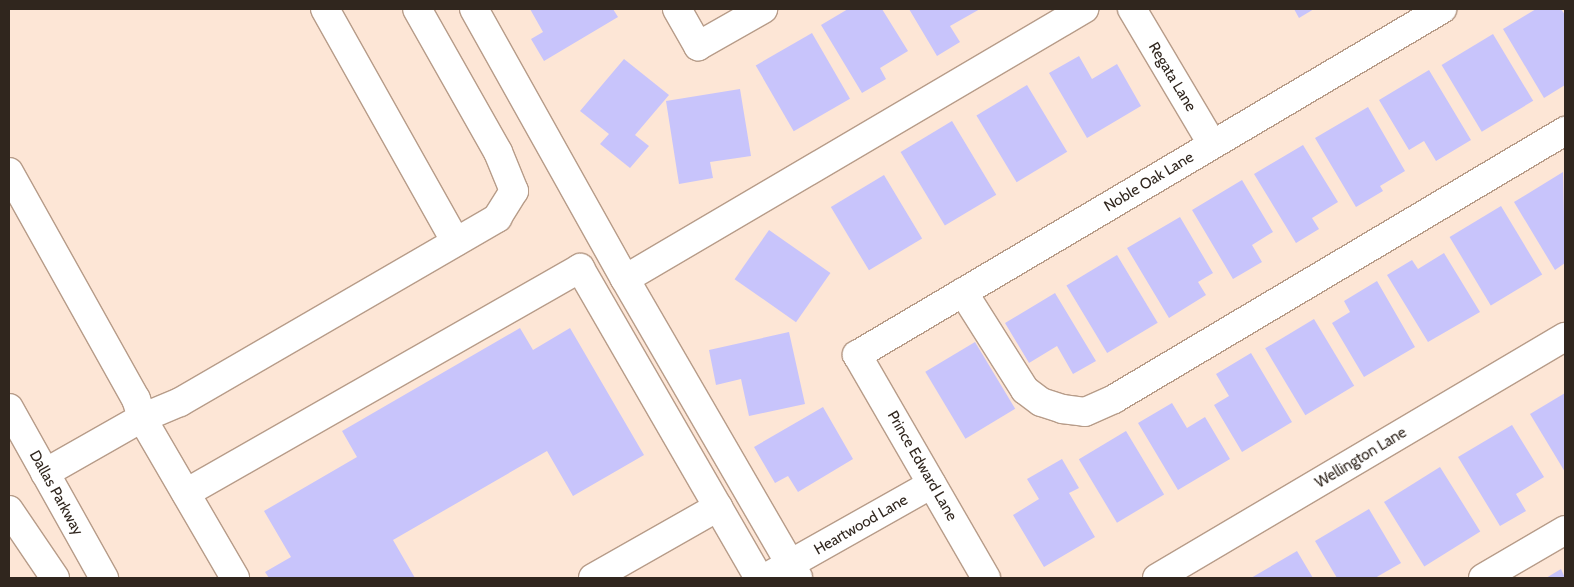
<!DOCTYPE html>
<style>
body{margin:0}
#map{position:relative;width:1574px;height:587px;overflow:hidden;background:#fde6d6;font-family:Cabin,sans-serif}
div>[style]{position:absolute}
[style*='--x']{left:calc(var(--x)*1px);top:calc(var(--y)*1px);width:calc(var(--w)*1px);rotate:calc(var(--a)*1deg)}
.building>*{inset:0;background:#c8c4fb;transform-origin:0 0}
.roads{filter:drop-shadow(1px 0 #b79c89) drop-shadow(-1px 0 #b79c89) drop-shadow(0 1px #b79c89) drop-shadow(0 -1px #b79c89)}
.minor>*{height:28px;margin:-14px;padding:0 14px;transform-origin:14px;border-radius:14px;background:#fff}
.major>*{height:28px;margin:-14px;padding:0 14px;transform-origin:14px;border-radius:14px;background:#fff}
.highway>*{height:28px;margin:-14px;padding:0 14px;transform-origin:14px;border-radius:14px;background:#fff}
span{translate:-50% -50%;white-space:nowrap;text-align:center;line-height:1.15;-webkit-text-stroke:5px #fff;paint-order:stroke}
.street-label{font-size:15px;color:#30261e}
.frame{position:absolute;inset:0;border:10px solid #30261e;pointer-events:none}
</style>
<div id="map">
<div class="building">
<div style="clip-path:polygon(530px 9px,613px 9px,618px 17px,544px 61px,531px 39px,543px 32px)"></div>
<div style="clip-path:polygon(848px 9px,882px 9px,908px 51px,880px 68px,886px 79px,862px 93px,821px 25px)"></div>
<div style="clip-path:polygon(909px 9px,980px 9px,950px 26px,960px 42px,937px 56px)"></div>
<div style="clip-path:polygon(1294px 9px,1314px 9px,1299px 18px)"></div>
<div style="clip-path:polygon(1536px 9px,1561px 9px,1565px 15px,1565px 85px,1544px 98px,1503px 29px)"></div>
<div style="left:812px;top:33px;width:76px;height:65px;rotate:60deg"></div>
<div style="left:1493px;top:34px;width:78px;height:60px;rotate:59deg"></div>
<div style="clip-path:polygon(1079px 56px,1092px 79px,1117px 64px,1141px 106px,1087px 138px,1049px 73px)"></div>
<div style="clip-path:polygon(624px 59px,669px 95px,635px 135px,649px 146px,630px 168px,600px 144px,609px 134px,580px 111px)"></div>
<div style="clip-path:polygon(1429px 70px,1471px 140px,1436px 161px,1424px 141px,1409px 150px,1379px 100px)"></div>
<div style="left:1027px;top:85px;width:78px;height:59px;rotate:59deg"></div>
<div style="clip-path:polygon(740px 89px,751px 156px,710px 162px,713px 178px,679px 184px,666px 101px)"></div>
<div style="clip-path:polygon(1368px 107px,1405px 171px,1380px 186px,1383px 191px,1356px 207px,1315px 138px)"></div>
<div style="left:952px;top:121px;width:86px;height:60px;rotate:59deg"></div>
<div style="clip-path:polygon(1303px 145px,1338px 202px,1312px 218px,1319px 229px,1296px 243px,1254px 174px)"></div>
<div style="clip-path:polygon(1563px 172px,1565px 263px,1555px 270px,1514px 202px)"></div>
<div style="left:884px;top:175px;width:74px;height:62px;rotate:59deg"></div>
<div style="clip-path:polygon(1242px 180px,1273px 232px,1252px 245px,1262px 262px,1233px 279px,1192px 210px)"></div>
<div style="left:1501px;top:206px;width:80px;height:60px;rotate:59deg"></div>
<div style="clip-path:polygon(1180px 217px,1213px 273px,1198px 282px,1206px 295px,1169px 318px,1127px 248px)"></div>
<div style="left:769px;top:230px;width:75px;height:60px;rotate:35deg"></div>
<div style="clip-path:polygon(1444px 253px,1480px 312px,1428px 342px,1387px 275px,1412px 260px,1418px 269px)"></div>
<div style="left:1117px;top:255px;width:79px;height:59px;rotate:59deg"></div>
<div style="clip-path:polygon(1377px 281px,1415px 347px,1364px 377px,1332px 323px,1350px 312px,1344px 301px)"></div>
<div style="clip-path:polygon(1055px 293px,1096px 361px,1073px 374px,1057px 346px,1029px 363px,1005px 323px)"></div>
<div style="left:1314px;top:319px;width:78px;height:57px;rotate:59deg"></div>
<div style="clip-path:polygon(520px 328px,533px 350px,570px 328px,644px 455px,573px 496px,547px 451px,393px 540px,415px 578px,269px 578px,265px 572px,291px 557px,264px 511px,357px 457px,342px 431px)"></div>
<div style="clip-path:polygon(789px 332px,805px 404px,749px 416px,741px 379px,716px 385px,709px 350px)"></div>
<div style="left:975px;top:342px;width:78px;height:58px;rotate:59deg"></div>
<div style="clip-path:polygon(1251px 353px,1292px 422px,1242px 452px,1214px 405px,1229px 396px,1216px 374px)"></div>
<div style="clip-path:polygon(1565px 393px,1565px 472px,1530px 414px)"></div>
<div style="clip-path:polygon(1172px 403px,1187px 428px,1205px 417px,1230px 459px,1178px 490px,1138px 423px)"></div>
<div style="clip-path:polygon(823px 407px,853px 459px,798px 492px,788px 476px,775px 483px,754px 447px)"></div>
<div style="clip-path:polygon(1512px 425px,1544px 477px,1516px 494px,1526px 511px,1500px 526px,1458px 457px)"></div>
<div style="left:1126px;top:431px;width:74px;height:55px;rotate:59deg"></div>
<div style="clip-path:polygon(1062px 459px,1079px 488px,1069px 493px,1095px 537px,1044px 567px,1013px 515px,1039px 499px,1027px 479px)"></div>
<div style="left:1440px;top:467px;width:76px;height:66px;rotate:58deg"></div>
<div style="clip-path:polygon(1369px 509px,1401px 563px,1375px 578px,1337px 578px,1315px 541px)"></div>
<div style="clip-path:polygon(1297px 551px,1313px 578px,1251px 578px)"></div>
<div style="clip-path:polygon(1561px 569px,1565px 578px,1546px 578px)"></div>
</div>
<div class="roads">
<div class="minor">
<div style="--x:325;--y:9;--w:267;--a:60.7"></div>
<div style="--x:474;--y:9;--w:309;--a:60.8"></div>
<div style="--x:625;--y:279;--w:533;--a:-30.47"></div>
<div style="--x:677;--y:9;--w:43;--a:60.4"></div>
<div style="--x:698;--y:46;--w:75;--a:-29.6"></div>
<div style="--x:1132;--y:9;--w:157;--a:59.3"></div>
<div style="--x:9;--y:172;--w:260;--a:60.8"></div>
<div style="--x:136;--y:399;--w:20;--a:72"></div>
<div style="--x:142;--y:418;--w:41;--a:-22.8"></div>
<div style="--x:180;--y:402;--w:367;--a:-30.1"></div>
<div style="--x:497;--y:218;--w:32;--a:-58"></div>
<div style="--x:514;--y:191;--w:42;--a:-112.3"></div>
<div style="--x:498;--y:152;--w:164;--a:-119.5"></div>
<div style="--x:625;--y:279;--w:345;--a:59.9"></div>
<div style="--x:963;--y:292;--w:116;--a:57.7"></div>
<div style="--x:1025;--y:390;--w:20;--a:37"></div>
<div style="--x:1041;--y:402;--w:22;--a:18"></div>
<div style="--x:1062;--y:409;--w:23;--a:7"></div>
<div style="--x:1085;--y:412;--w:32;--a:-24"></div>
<div style="--x:1114;--y:399;--w:525;--a:-30.72"></div>
<div style="--x:45;--y:473;--w:112;--a:-29.6"></div>
<div style="--x:142;--y:418;--w:185;--a:59.8"></div>
<div style="--x:186;--y:493;--w:454;--a:-29.7"></div>
<div style="--x:580;--y:268;--w:358;--a:60"></div>
<div style="--x:774;--y:573;--w:181;--a:-29.4"></div>
<div style="--x:593;--y:578;--w:144;--a:-29.6"></div>
<div style="--x:986;--y:578;--w:258;--a:-120"></div>
<div style="--x:857;--y:355;--w:680;--a:-30.6"></div>
<div style="--x:1157;--y:578;--w:474;--a:-30.6"></div>
<div style="--x:1483;--y:578;--w:95;--a:-30.3"></div>
</div>
<div class="major">
<div style="--x:9;--y:408;--w:195;--a:60.8"></div>
</div>
<div class="highway">
<div style="--x:9;--y:510;--w:82;--a:55.9"></div>
</div>
</div>
<div class="street-label">
<span style="left:1172px;top:77px;rotate:59deg">Regata Lane</span>
<span style="left:1149px;top:182px;rotate:-31deg">Noble Oak Lane</span>
<span style="left:1361px;top:458px;rotate:-31deg">Wellington Lane</span>
<span style="left:922px;top:466px;rotate:60deg">Prince Edward Lane</span>
<span style="left:56px;top:493px;rotate:61deg">Dallas Parkway</span>
<span style="left:861px;top:525px;rotate:-30deg">Heartwood Lane</span>
</div>
<div class="frame"></div>
</div>
